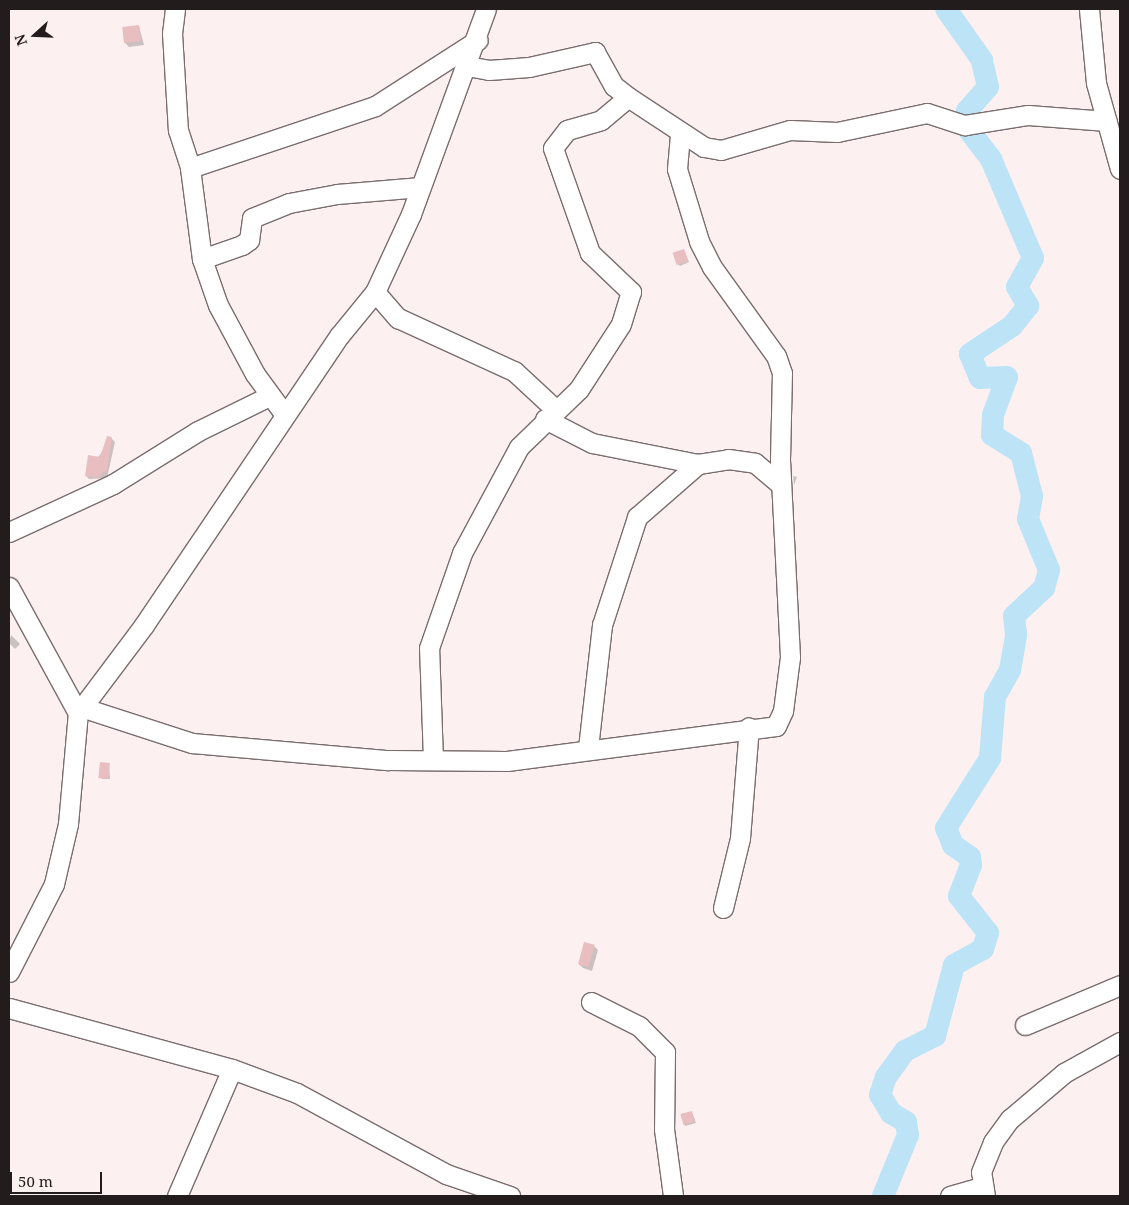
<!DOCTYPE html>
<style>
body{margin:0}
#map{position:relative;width:1129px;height:1205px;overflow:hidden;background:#fdf0f1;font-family:"Noto Serif",serif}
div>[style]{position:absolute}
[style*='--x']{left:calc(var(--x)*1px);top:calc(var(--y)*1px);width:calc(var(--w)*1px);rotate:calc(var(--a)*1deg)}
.shadow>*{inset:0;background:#0003}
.river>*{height:22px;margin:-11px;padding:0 11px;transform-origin:11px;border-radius:11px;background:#bce4f6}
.building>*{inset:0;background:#e8bec1;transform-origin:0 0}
.roads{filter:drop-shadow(1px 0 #7a6d6e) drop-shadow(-1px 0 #7a6d6e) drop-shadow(0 1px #7a6d6e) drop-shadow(0 -1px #7a6d6e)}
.minor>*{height:19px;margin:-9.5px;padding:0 9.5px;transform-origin:9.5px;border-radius:9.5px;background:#fff}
span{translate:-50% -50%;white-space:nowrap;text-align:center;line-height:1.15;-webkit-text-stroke:4px #fdf0f1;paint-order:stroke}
.frame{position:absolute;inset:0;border:10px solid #221c1d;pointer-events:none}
.north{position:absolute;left:10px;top:10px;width:50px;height:50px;-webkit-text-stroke:4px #fdf0f1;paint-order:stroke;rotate:250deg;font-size:14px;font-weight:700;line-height:20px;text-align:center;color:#221c1d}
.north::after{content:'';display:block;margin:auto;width:18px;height:22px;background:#221c1d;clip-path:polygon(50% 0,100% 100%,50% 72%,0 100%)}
.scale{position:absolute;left:10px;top:1172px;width:92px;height:22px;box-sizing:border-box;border:2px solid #221c1d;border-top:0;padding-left:6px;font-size:15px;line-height:18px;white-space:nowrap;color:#221c1d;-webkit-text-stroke:4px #fdf0f1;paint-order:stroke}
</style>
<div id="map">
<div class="shadow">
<div style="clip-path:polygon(139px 26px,144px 45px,129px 47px,125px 43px)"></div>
<div style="clip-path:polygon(685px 252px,689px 262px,680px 266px,678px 264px)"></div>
<div style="clip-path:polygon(111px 438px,115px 442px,107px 478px,89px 479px,86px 476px)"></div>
<div style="clip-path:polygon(793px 476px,797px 477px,794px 485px)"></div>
<div style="clip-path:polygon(11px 635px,20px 644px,15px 649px,9px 643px)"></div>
<div style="clip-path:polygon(109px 764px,110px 779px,102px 779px,100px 777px)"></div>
<div style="clip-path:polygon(594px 946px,598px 950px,592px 971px,583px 968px,579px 964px)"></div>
<div style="clip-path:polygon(692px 1112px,696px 1123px,685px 1126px,684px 1124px)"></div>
</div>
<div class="river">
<div style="--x:883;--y:1196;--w:66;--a:-67.7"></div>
<div style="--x:908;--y:1135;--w:13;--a:-99"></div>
<div style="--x:906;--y:1122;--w:17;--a:-149"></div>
<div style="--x:891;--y:1113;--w:21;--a:-121"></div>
<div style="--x:880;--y:1095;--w:19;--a:-72"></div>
<div style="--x:886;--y:1077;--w:32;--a:-54"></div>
<div style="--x:905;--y:1051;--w:34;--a:-27"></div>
<div style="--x:935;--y:1036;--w:73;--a:-75"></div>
<div style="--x:954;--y:965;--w:33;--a:-29"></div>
<div style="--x:983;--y:949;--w:17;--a:-73"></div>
<div style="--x:988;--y:933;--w:47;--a:-128.1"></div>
<div style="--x:959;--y:896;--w:33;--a:-69"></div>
<div style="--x:971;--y:865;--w:8;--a:-97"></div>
<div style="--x:970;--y:857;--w:21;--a:-145"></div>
<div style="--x:953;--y:845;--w:18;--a:-112"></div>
<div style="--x:946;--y:828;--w:83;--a:-57.8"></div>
<div style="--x:990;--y:758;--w:61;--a:-85.3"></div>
<div style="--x:995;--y:697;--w:31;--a:-61"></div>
<div style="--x:1010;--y:670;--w:36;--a:-80"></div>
<div style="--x:1016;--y:635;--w:19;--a:-96"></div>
<div style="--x:1014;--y:616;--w:41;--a:-43"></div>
<div style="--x:1044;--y:588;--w:19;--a:-74"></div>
<div style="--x:1049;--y:570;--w:55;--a:-112.4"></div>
<div style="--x:1028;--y:519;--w:23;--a:-80"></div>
<div style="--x:1032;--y:496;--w:44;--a:-104.3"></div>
<div style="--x:1021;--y:453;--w:34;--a:-148"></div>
<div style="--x:992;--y:435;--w:20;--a:-87"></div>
<div style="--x:993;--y:415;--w:40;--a:-69.8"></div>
<div style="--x:1007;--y:377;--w:27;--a:178"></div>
<div style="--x:980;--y:378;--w:26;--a:-113"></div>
<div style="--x:970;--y:354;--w:50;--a:-33.7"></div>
<div style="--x:1012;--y:326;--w:26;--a:-51"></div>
<div style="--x:1028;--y:306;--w:22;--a:-120"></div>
<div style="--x:1017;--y:287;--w:33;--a:-61"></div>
<div style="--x:1033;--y:258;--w:108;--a:-113"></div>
<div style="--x:991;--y:159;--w:43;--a:-127.4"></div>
<div style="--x:965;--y:125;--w:14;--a:-82"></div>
<div style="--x:967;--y:111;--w:32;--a:-49"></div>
<div style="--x:988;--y:87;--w:28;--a:-103"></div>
<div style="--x:982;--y:60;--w:62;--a:-125.2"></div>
</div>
<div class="building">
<div style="left:139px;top:25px;width:16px;height:17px;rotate:83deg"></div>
<div style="left:684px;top:249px;width:13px;height:12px;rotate:72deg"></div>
<div style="clip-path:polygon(107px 436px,112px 437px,107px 470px,97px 478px,85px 476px,88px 455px,100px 457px)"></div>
<div style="left:100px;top:762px;width:10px;height:16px;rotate:6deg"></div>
<div style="left:584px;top:942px;width:11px;height:23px;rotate:15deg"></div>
<div style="left:692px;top:1111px;width:11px;height:12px;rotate:75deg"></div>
</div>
<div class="roads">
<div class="minor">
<div style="--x:175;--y:9;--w:24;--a:97"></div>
<div style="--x:172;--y:33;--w:97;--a:86.5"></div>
<div style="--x:178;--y:130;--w:40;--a:72"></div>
<div style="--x:190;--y:168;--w:92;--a:82.5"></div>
<div style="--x:202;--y:259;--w:49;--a:70.8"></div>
<div style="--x:218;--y:305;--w:78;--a:61.8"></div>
<div style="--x:255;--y:374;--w:51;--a:53.8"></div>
<div style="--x:1089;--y:9;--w:74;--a:84.6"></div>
<div style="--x:1096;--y:83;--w:89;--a:74.4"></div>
<div style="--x:467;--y:66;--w:22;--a:10"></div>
<div style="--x:489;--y:70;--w:40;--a:-4.3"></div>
<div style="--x:529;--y:67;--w:68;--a:-12.8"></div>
<div style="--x:595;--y:52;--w:39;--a:61"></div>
<div style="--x:614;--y:86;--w:18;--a:38"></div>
<div style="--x:628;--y:97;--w:91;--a:33.3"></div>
<div style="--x:704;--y:147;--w:17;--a:10"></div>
<div style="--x:721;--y:150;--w:72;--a:-16.2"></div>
<div style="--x:790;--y:130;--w:47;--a:2.4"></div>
<div style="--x:837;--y:132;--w:92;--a:-11.9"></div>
<div style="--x:927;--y:113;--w:40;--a:18"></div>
<div style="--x:965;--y:125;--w:64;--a:-9"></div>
<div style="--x:1028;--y:115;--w:79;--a:4.3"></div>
<div style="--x:190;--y:168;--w:195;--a:-18.5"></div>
<div style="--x:375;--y:106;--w:122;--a:-32.7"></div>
<div style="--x:202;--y:259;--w:42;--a:-19.3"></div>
<div style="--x:242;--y:245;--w:9;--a:-36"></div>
<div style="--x:249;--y:240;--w:22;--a:-82"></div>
<div style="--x:252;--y:218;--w:40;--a:-22"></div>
<div style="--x:289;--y:203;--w:49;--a:-10.6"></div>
<div style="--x:337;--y:194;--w:84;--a:-4.8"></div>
<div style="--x:375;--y:292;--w:35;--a:49"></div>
<div style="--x:398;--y:318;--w:128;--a:24.6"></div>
<div style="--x:514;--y:371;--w:57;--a:42.9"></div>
<div style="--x:545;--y:419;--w:53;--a:27.1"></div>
<div style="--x:592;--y:443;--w:108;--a:11.2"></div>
<div style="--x:698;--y:464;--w:30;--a:-9"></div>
<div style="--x:728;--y:459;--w:27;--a:8"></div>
<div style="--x:755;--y:463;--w:34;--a:40"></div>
<div style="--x:9;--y:532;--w:115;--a:-24.8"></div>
<div style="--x:113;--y:484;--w:100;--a:-31.9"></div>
<div style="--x:198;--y:431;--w:79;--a:-26.2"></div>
<div style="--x:9;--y:587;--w:144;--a:61.3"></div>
<div style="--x:81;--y:707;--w:117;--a:18"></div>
<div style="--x:192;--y:743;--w:197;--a:5"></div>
<div style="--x:388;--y:760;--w:119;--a:0.5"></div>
<div style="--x:507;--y:761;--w:271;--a:-7.4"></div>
<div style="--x:776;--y:726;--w:17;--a:-65"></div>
<div style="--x:783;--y:711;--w:54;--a:-82.6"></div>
<div style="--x:790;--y:657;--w:197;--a:-92.9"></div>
<div style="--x:780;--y:460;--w:87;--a:-88.7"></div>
<div style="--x:782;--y:373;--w:18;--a:-109"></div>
<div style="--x:776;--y:356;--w:110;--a:-125.7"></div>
<div style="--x:712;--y:267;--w:29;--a:-117"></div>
<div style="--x:699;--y:241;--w:75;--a:-107"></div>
<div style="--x:677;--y:169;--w:36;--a:-85"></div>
<div style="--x:588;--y:748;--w:124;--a:-83.5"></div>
<div style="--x:602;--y:625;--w:114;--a:-72"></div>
<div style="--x:637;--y:517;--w:81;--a:-41"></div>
<div style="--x:433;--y:760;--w:112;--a:-92"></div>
<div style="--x:429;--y:648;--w:101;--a:-70.8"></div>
<div style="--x:462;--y:553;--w:120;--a:-61.7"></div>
<div style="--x:519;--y:447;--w:83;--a:-44"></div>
<div style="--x:579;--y:389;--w:77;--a:-57.1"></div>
<div style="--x:621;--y:324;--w:34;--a:-73"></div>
<div style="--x:631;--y:292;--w:57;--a:-136.4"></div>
<div style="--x:590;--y:253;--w:111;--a:-109.4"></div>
<div style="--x:553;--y:148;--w:23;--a:-52"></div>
<div style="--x:567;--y:130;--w:35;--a:-16"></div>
<div style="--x:601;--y:120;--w:35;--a:-40"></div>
<div style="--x:723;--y:908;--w:72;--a:-76.3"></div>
<div style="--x:740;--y:838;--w:111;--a:-85.4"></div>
<div style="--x:9;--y:972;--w:99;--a:-62.9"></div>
<div style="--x:54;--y:884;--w:62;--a:-76.9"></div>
<div style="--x:68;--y:824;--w:111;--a:-84.9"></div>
<div style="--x:78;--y:713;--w:110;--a:-53.1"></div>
<div style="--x:144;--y:625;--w:349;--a:-56"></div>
<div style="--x:339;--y:336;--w:57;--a:-50.7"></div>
<div style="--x:375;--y:292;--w:86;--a:-65.2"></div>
<div style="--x:411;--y:214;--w:218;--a:-69.9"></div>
<div style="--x:591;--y:1002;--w:54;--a:26.6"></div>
<div style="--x:639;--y:1026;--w:37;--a:45"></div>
<div style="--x:665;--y:1052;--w:77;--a:90.7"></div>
<div style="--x:664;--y:1129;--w:68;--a:82.3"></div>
<div style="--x:9;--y:1008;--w:231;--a:15.3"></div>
<div style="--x:232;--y:1069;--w:69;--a:20.3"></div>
<div style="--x:297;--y:1093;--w:170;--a:28.5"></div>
<div style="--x:446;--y:1174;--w:68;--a:19"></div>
<div style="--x:1025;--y:1025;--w:103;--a:-22.8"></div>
<div style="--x:177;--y:1196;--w:138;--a:-66.6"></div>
<div style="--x:950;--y:1196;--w:32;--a:-16"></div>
<div style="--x:985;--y:1196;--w:24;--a:-99"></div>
<div style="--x:981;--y:1172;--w:32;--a:-68"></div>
<div style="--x:993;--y:1142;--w:29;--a:-54"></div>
<div style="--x:1010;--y:1119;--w:71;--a:-40.4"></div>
<div style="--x:1064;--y:1073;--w:64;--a:-29"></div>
</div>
</div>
<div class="frame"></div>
<div class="north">N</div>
<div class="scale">50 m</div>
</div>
